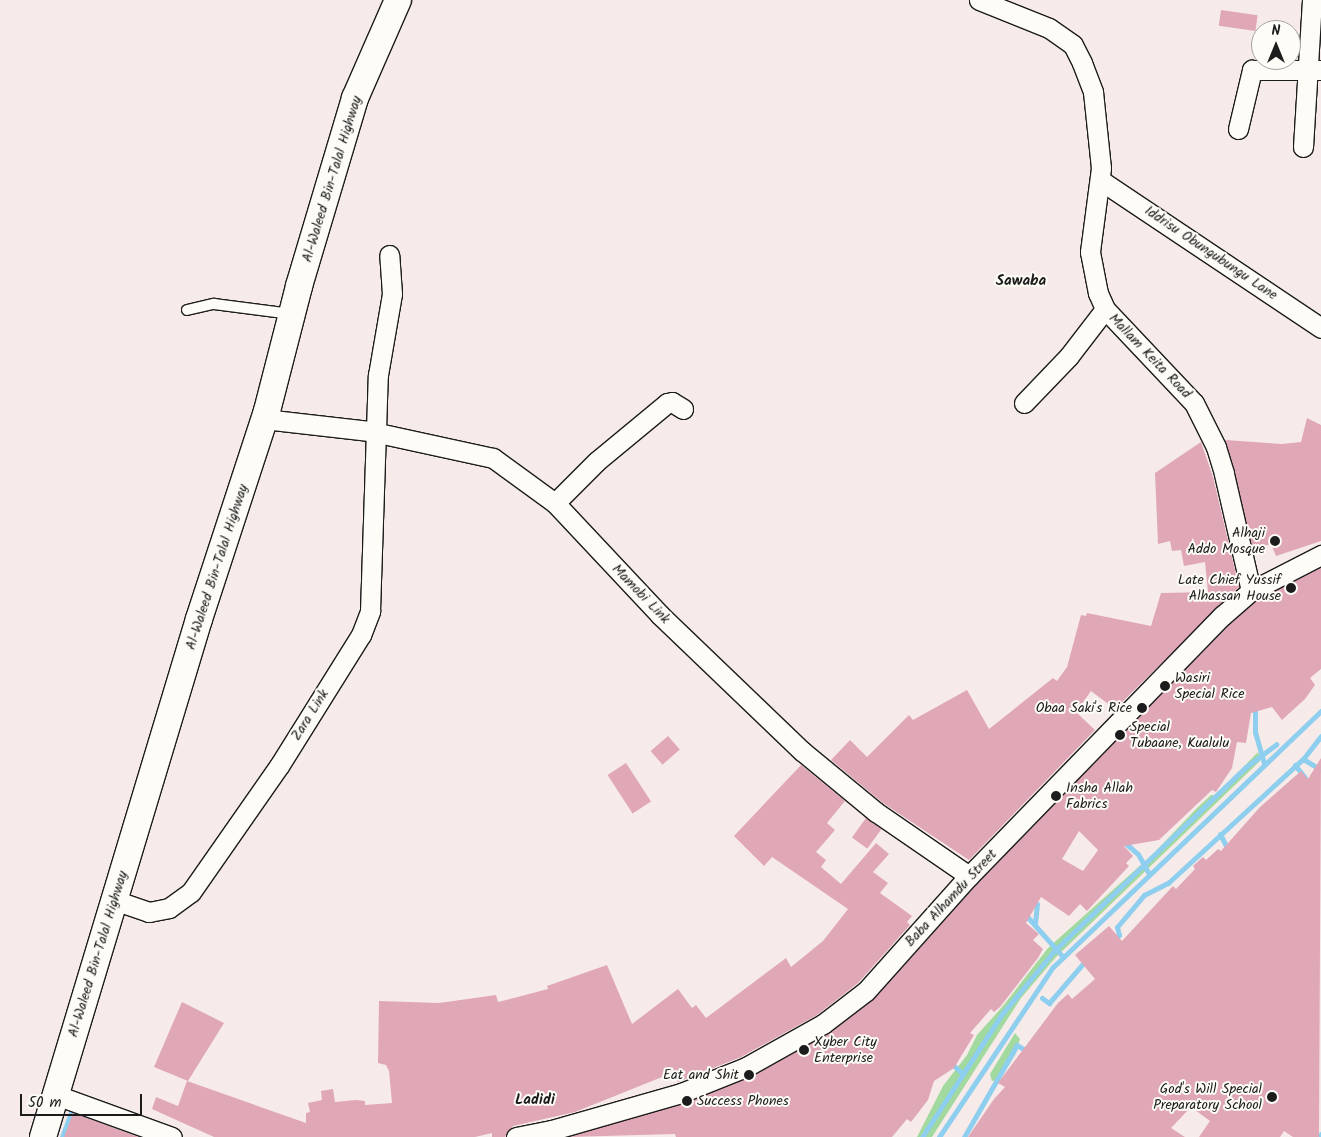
<!DOCTYPE html>
<style>
body{margin:0}
#map{position:relative;width:1321px;height:1137px;overflow:hidden;background:#f7ebea;font-family:Kalam,sans-serif}
div>[style]{position:absolute}
[style*='--x']{left:calc(var(--x)*1px);top:calc(var(--y)*1px);width:calc(var(--w)*1px);rotate:calc(var(--a)*1deg)}
.green>*{inset:0;background:#a1d99e}
.stream>*{height:5px;margin:-2.5px;padding:0 2.5px;transform-origin:2.5px;border-radius:2.5px;background:#8eceef}
.building>*{inset:0;background:#e0a7b7;transform-origin:0 0}
.roads{filter:drop-shadow(1px 0 #1c1c1c) drop-shadow(-1px 0 #1c1c1c) drop-shadow(0 1px #1c1c1c) drop-shadow(0 -1px #1c1c1c)}
.lane>*{height:10px;margin:-5px;padding:0 5px;transform-origin:5px;border-radius:5px;background:#fdfcf7}
.street>*{height:19px;margin:-9.5px;padding:0 9.5px;transform-origin:9.5px;border-radius:9.5px;background:#fdfcf7}
.secondary>*{height:26px;margin:-13px;padding:0 13px;transform-origin:13px;border-radius:13px;background:#fdfcf7}
.dots>*{width:14px;height:14px;translate:-50% -50%;box-sizing:border-box;border:2px solid #fdfcf7;border-radius:50%}
span{translate:-50% -50%;white-space:nowrap;text-align:center;line-height:1.15;-webkit-text-stroke:4px #fdfcf7;paint-order:stroke}
.street-label{font-size:14px;color:#1c1c1c}
.poi-label{font-size:14px;color:#1c1c1c}
.right{translate:-100% -50%;text-align:right}
.left{translate:0 -50%;text-align:left}
.neighbourhood-label{font-size:15px;color:#1c1c1c;font-weight:700}
.north{position:absolute;left:1251px;top:20px;width:50px;height:50px;box-sizing:border-box;background:#fdfcf7;border:1px solid #a3a29f;border-radius:50%;rotate:0deg;font-size:14px;font-weight:700;line-height:20px;text-align:center;color:#1c1c1c}
.north::after{content:'';display:block;margin:auto;width:18px;height:22px;background:#1c1c1c;clip-path:polygon(50% 0,100% 100%,50% 72%,0 100%)}
.scale{position:absolute;left:20px;top:1094px;width:122px;height:22px;box-sizing:border-box;border:2px solid #1c1c1c;border-top:0;padding-left:6px;font-size:15px;line-height:18px;white-space:nowrap;color:#1c1c1c;-webkit-text-stroke:4px #fdfcf7;paint-order:stroke}
</style>
<div id="map">
<div class="green">
<div style="clip-path:polygon(1258px 752px,1260px 761px,1056px 957px,1021px 998px,932px 1137px,917px 1137px,943px 1086px,967px 1055px,977px 1035px,1003px 1006px,1048px 948px,1153px 854px,1197px 808px,1211px 795px,1216px 795px)"></div>
<div style="clip-path:polygon(1015px 1033px,1020px 1039px,1015px 1055px,999px 1080px,992px 1081px,990px 1074px)"></div>
</div>
<div class="stream">
<div style="--x:1255;--y:705;--w:27;--a:90"></div>
<div style="--x:1255;--y:732;--w:33;--a:74"></div>
<div style="--x:1303;--y:759;--w:21;--a:31"></div>
<div style="--x:1295;--y:765;--w:16;--a:52"></div>
<div style="--x:1220;--y:834;--w:18;--a:63"></div>
<div style="--x:1124;--y:842;--w:18;--a:41"></div>
<div style="--x:1138;--y:854;--w:23;--a:61"></div>
<div style="--x:1024;--y:913;--w:59;--a:48.4"></div>
<div style="--x:1035;--y:923;--w:19;--a:-84"></div>
<div style="--x:1113;--y:940;--w:8;--a:-40"></div>
<div style="--x:1119;--y:935;--w:8;--a:-104"></div>
<div style="--x:1117;--y:927;--w:42;--a:-49.8"></div>
<div style="--x:1144;--y:895;--w:27;--a:-27"></div>
<div style="--x:1168;--y:883;--w:183;--a:-42.6"></div>
<div style="--x:1303;--y:759;--w:29;--a:-52"></div>
<div style="--x:1042;--y:998;--w:9;--a:36"></div>
<div style="--x:1049;--y:1003;--w:57;--a:-49.3"></div>
<div style="--x:951;--y:1063;--w:16;--a:43"></div>
<div style="--x:62;--y:1137;--w:30;--a:-70"></div>
<div style="--x:72;--y:1109;--w:4;--a:0"></div>
<div style="--x:922;--y:1137;--w:147;--a:-57"></div>
<div style="--x:1002;--y:1014;--w:82;--a:-50.5"></div>
<div style="--x:1054;--y:951;--w:266;--a:-43.8"></div>
<div style="--x:1246;--y:767;--w:38;--a:-37"></div>
<div style="--x:939;--y:1137;--w:205;--a:-56.2"></div>
<div style="--x:1053;--y:967;--w:371;--a:-43.7"></div>
<div style="--x:964;--y:1137;--w:106;--a:-60.1"></div>
<div style="--x:1017;--y:1045;--w:13;--a:32"></div>
<div style="--x:1320;--y:1137;--w:3;--a:-72"></div>
</div>
<div class="building">
<div style="left:1221px;top:10px;width:37px;height:16px;rotate:8deg"></div>
<div style="clip-path:polygon(1307px 418px,1321px 425px,1321px 541px,1276px 556px,1271px 544px,1253px 549px,1225px 440px,1282px 444px,1301px 442px)"></div>
<div style="clip-path:polygon(1201px 442px,1213px 477px,1239px 587px,1115px 709px,1091px 691px,1076px 712px,1095px 730px,969px 860px,883px 803px,831px 760px,850px 740px,867px 757px,909px 715px,913px 720px,967px 690px,989px 729px,1053px 678px,1057px 681px,1067px 667px,1081px 615px,1086px 616px,1087px 613px,1151px 626px,1161px 593px,1208px 592px,1205px 562px,1184px 566px,1181px 550px,1172px 551px,1170px 541px,1158px 544px,1155px 473px)"></div>
<div style="clip-path:polygon(evenodd,1321px 568px,1321px 669px,1310px 678px,1315px 685px,1305px 699px,1282px 720px,1272px 707px,1251px 713px,1246px 743px,1237px 742px,1232px 768px,1216px 792px,1212px 790px,1159px 840px,1124px 846px,1133px 856px,1126px 863px,1129px 866px,1087px 911px,1080px 904px,1069px 916px,1041px 897px,1026px 923px,1039px 934px,1033px 940px,1043px 949px,1038px 958px,1000px 1007px,994px 1012px,991px 1009px,970px 1033px,974px 1035px,954px 1068px,934px 1081px,928px 1100px,911px 1122px,907px 1119px,892px 1137px,676px 1137px,675px 1134px,568px 1137px,685px 1103px,751px 1077px,830px 1033px,874px 999px,977px 884px,1230px 624px,1257px 600px,1321px 568px,1079px 831px,1098px 850px,1083px 871px,1062px 859px,1079px 831px)"></div>
<div style="left:668px;top:736px;width:18px;height:23px;rotate:49deg"></div>
<div style="clip-path:polygon(1321px 758px,1319px 1137px,1293px 1137px,1284px 1131px,1280px 1137px,1199px 1137px,1210px 1121px,1191px 1107px,1171px 1128px,1185px 1137px,968px 1137px,994px 1099px,1005px 1087px,998px 1083px,1058px 1003px,1068px 994px,1072px 999px,1095px 979px,1075px 955px,1109px 926px,1122px 941px,1173px 886px,1176px 889px,1195px 869px,1193px 866px,1203px 857px,1206px 860px,1218px 849px,1221px 851px,1260px 807px,1301px 771px,1308px 779px)"></div>
<div style="left:626px;top:763px;width:46px;height:22px;rotate:57deg"></div>
<div style="clip-path:polygon(801px 765px,845px 801px,827px 823px,835px 830px,816px 852px,826px 860px,821px 867px,841px 884px,876px 843px,889px 854px,873px 872px,888px 883px,880px 893px,912px 916px,907px 922px,910px 925px,858px 983px,817px 1015px,741px 1057px,678px 1082px,672px 1073px,575px 1112px,513px 1126px,505px 1137px,492px 1137px,492px 1133px,475px 1137px,214px 1137px,152px 1109px,156px 1097px,178px 1106px,187px 1081px,306px 1123px,306px 1113px,310px 1112px,308px 1103px,322px 1100px,321px 1091px,333px 1089px,335px 1102px,356px 1100px,365px 1101px,365px 1105px,392px 1103px,389px 1071px,386px 1065px,378px 1063px,379px 1001px,439px 1003px,496px 995px,498px 1002px,548px 989px,547px 986px,607px 965px,632px 1024px,678px 989px,692px 1008px,696px 1005px,706px 1018px,786px 958px,791px 967px,823px 941px,848px 909px,772px 857px,764px 866px,734px 836px)"></div>
<div style="left:866px;top:818px;width:19px;height:24px;rotate:36deg"></div>
<div style="clip-path:polygon(182px 1002px,224px 1023px,188px 1081px,154px 1067px)"></div>
<div style="clip-path:polygon(73px 1113px,139px 1137px,64px 1137px)"></div>
</div>
<div class="roads">
<div class="lane">
<div style="--x:187;--y:310;--w:28;--a:-13"></div>
<div style="--x:214;--y:304;--w:78;--a:7.4"></div>
</div>
<div class="street">
<div style="--x:979;--y:0;--w:75;--a:21.8"></div>
<div style="--x:1049;--y:28;--w:29;--a:35"></div>
<div style="--x:1073;--y:45;--w:20;--a:63"></div>
<div style="--x:1082;--y:63;--w:31;--a:69"></div>
<div style="--x:1093;--y:92;--w:76;--a:84"></div>
<div style="--x:1101;--y:168;--w:85;--a:97.5"></div>
<div style="--x:1090;--y:252;--w:42;--a:79"></div>
<div style="--x:1098;--y:293;--w:17;--a:66"></div>
<div style="--x:1105;--y:309;--w:129;--a:46.6"></div>
<div style="--x:1194;--y:403;--w:49;--a:63.4"></div>
<div style="--x:1216;--y:447;--w:28;--a:73"></div>
<div style="--x:1224;--y:474;--w:120;--a:77"></div>
<div style="--x:1238;--y:129;--w:61;--a:-76.7"></div>
<div style="--x:1252;--y:70;--w:69;--a:0"></div>
<div style="--x:1303;--y:147;--w:147;--a:-86.5"></div>
<div style="--x:1100;--y:180;--w:266;--a:33.8"></div>
<div style="--x:1024;--y:403;--w:65;--a:-46.2"></div>
<div style="--x:1069;--y:356;--w:59;--a:-52.5"></div>
<div style="--x:264;--y:419;--w:106;--a:6.5"></div>
<div style="--x:369;--y:431;--w:127;--a:12.3"></div>
<div style="--x:493;--y:458;--w:77;--a:36"></div>
<div style="--x:555;--y:503;--w:154;--a:46.8"></div>
<div style="--x:660;--y:615;--w:197;--a:43.8"></div>
<div style="--x:802;--y:751;--w:96;--a:39.5"></div>
<div style="--x:876;--y:812;--w:113;--a:34.5"></div>
<div style="--x:555;--y:503;--w:59;--a:-45"></div>
<div style="--x:597;--y:461;--w:91;--a:-39.6"></div>
<div style="--x:667;--y:403;--w:5;--a:-11"></div>
<div style="--x:672;--y:402;--w:13;--a:32"></div>
<div style="--x:114;--y:900;--w:37;--a:19"></div>
<div style="--x:149;--y:912;--w:20;--a:-11"></div>
<div style="--x:169;--y:908;--w:27;--a:-36"></div>
<div style="--x:191;--y:892;--w:154;--a:-55.1"></div>
<div style="--x:279;--y:766;--w:155;--a:-58"></div>
<div style="--x:361;--y:635;--w:26;--a:-69"></div>
<div style="--x:370;--y:611;--w:236;--a:-88.1"></div>
<div style="--x:378;--y:375;--w:82;--a:-80.2"></div>
<div style="--x:392;--y:294;--w:39;--a:-94"></div>
<div style="--x:56;--y:1095;--w:123;--a:19.9"></div>
<div style="--x:516;--y:1137;--w:37;--a:-11"></div>
<div style="--x:552;--y:1130;--w:134;--a:-16"></div>
<div style="--x:681;--y:1093;--w:70;--a:-21.8"></div>
<div style="--x:746;--y:1067;--w:88;--a:-29.2"></div>
<div style="--x:823;--y:1024;--w:54;--a:-37.5"></div>
<div style="--x:866;--y:991;--w:154;--a:-48.2"></div>
<div style="--x:969;--y:876;--w:363;--a:-45.8"></div>
<div style="--x:1222;--y:616;--w:38;--a:-41"></div>
<div style="--x:1251;--y:591;--w:79;--a:-27.2"></div>
</div>
<div class="secondary">
<div style="--x:43;--y:1137;--w:541;--a:-73.24"></div>
<div style="--x:199;--y:619;--w:219;--a:-71.9"></div>
<div style="--x:267;--y:411;--w:129;--a:-75.6"></div>
<div style="--x:299;--y:286;--w:196;--a:-73.4"></div>
<div style="--x:355;--y:98;--w:107;--a:-66.3"></div>
</div>
</div>
<div class="dots">
<div style="left:1275px;top:541px;background:#1c1c1c"></div>
<div style="left:1291px;top:588px;background:#1c1c1c"></div>
<div style="left:1165px;top:686px;background:#1c1c1c"></div>
<div style="left:1142px;top:708px;background:#1c1c1c"></div>
<div style="left:1120px;top:735px;background:#1c1c1c"></div>
<div style="left:1056px;top:796px;background:#1c1c1c"></div>
<div style="left:804px;top:1050px;background:#1c1c1c"></div>
<div style="left:749px;top:1075px;background:#1c1c1c"></div>
<div style="left:1272px;top:1097px;background:#1c1c1c"></div>
<div style="left:687px;top:1101px;background:#1c1c1c"></div>
</div>
<div class="street-label">
<span style="left:332px;top:179px;rotate:-73deg">Al-Waleed Bin-Talal Highway</span>
<span style="left:1211px;top:253px;rotate:34deg">Iddrisu Obungubungu Lane</span>
<span style="left:1150px;top:356px;rotate:46deg">Mallam Keita Road</span>
<span style="left:217px;top:567px;rotate:-72deg">Al-Waleed Bin-Talal Highway</span>
<span style="left:641px;top:594px;rotate:46deg">Mamobi Link</span>
<span style="left:310px;top:715px;rotate:-58deg">Zara Link</span>
<span style="left:951px;top:898px;rotate:-47deg">Baba Alhamdu Street</span>
<span style="left:98px;top:954px;rotate:-73deg">Al-Waleed Bin-Talal Highway</span>
</div>
<div class="poi-label">
<span class="right" style="left:1265px;top:541px">Alhaji<br>Addo Mosque</span>
<span class="right" style="left:1281px;top:588px">Late Chief Yussif<br>Alhassan House</span>
<span class="left" style="left:1175px;top:686px">Wasiri<br>Special Rice</span>
<span class="right" style="left:1132px;top:708px">Obaa Saki's Rice</span>
<span class="left" style="left:1130px;top:735px">Special<br>Tubaane, Kualulu</span>
<span class="left" style="left:1066px;top:796px">Insha Allah<br>Fabrics</span>
<span class="left" style="left:814px;top:1050px">Xyber City<br>Enterprise</span>
<span class="right" style="left:739px;top:1075px">Eat and Shit</span>
<span class="right" style="left:1262px;top:1097px">God's Will Special<br>Preparatory School</span>
<span class="left" style="left:697px;top:1101px">Success Phones</span>
</div>
<div class="neighbourhood-label">
<span style="left:1021px;top:282px">Sawaba</span>
<span style="left:535px;top:1101px">Ladidi</span>
</div>
<div class="north">N</div>
<div class="scale">50 m</div>
</div>
